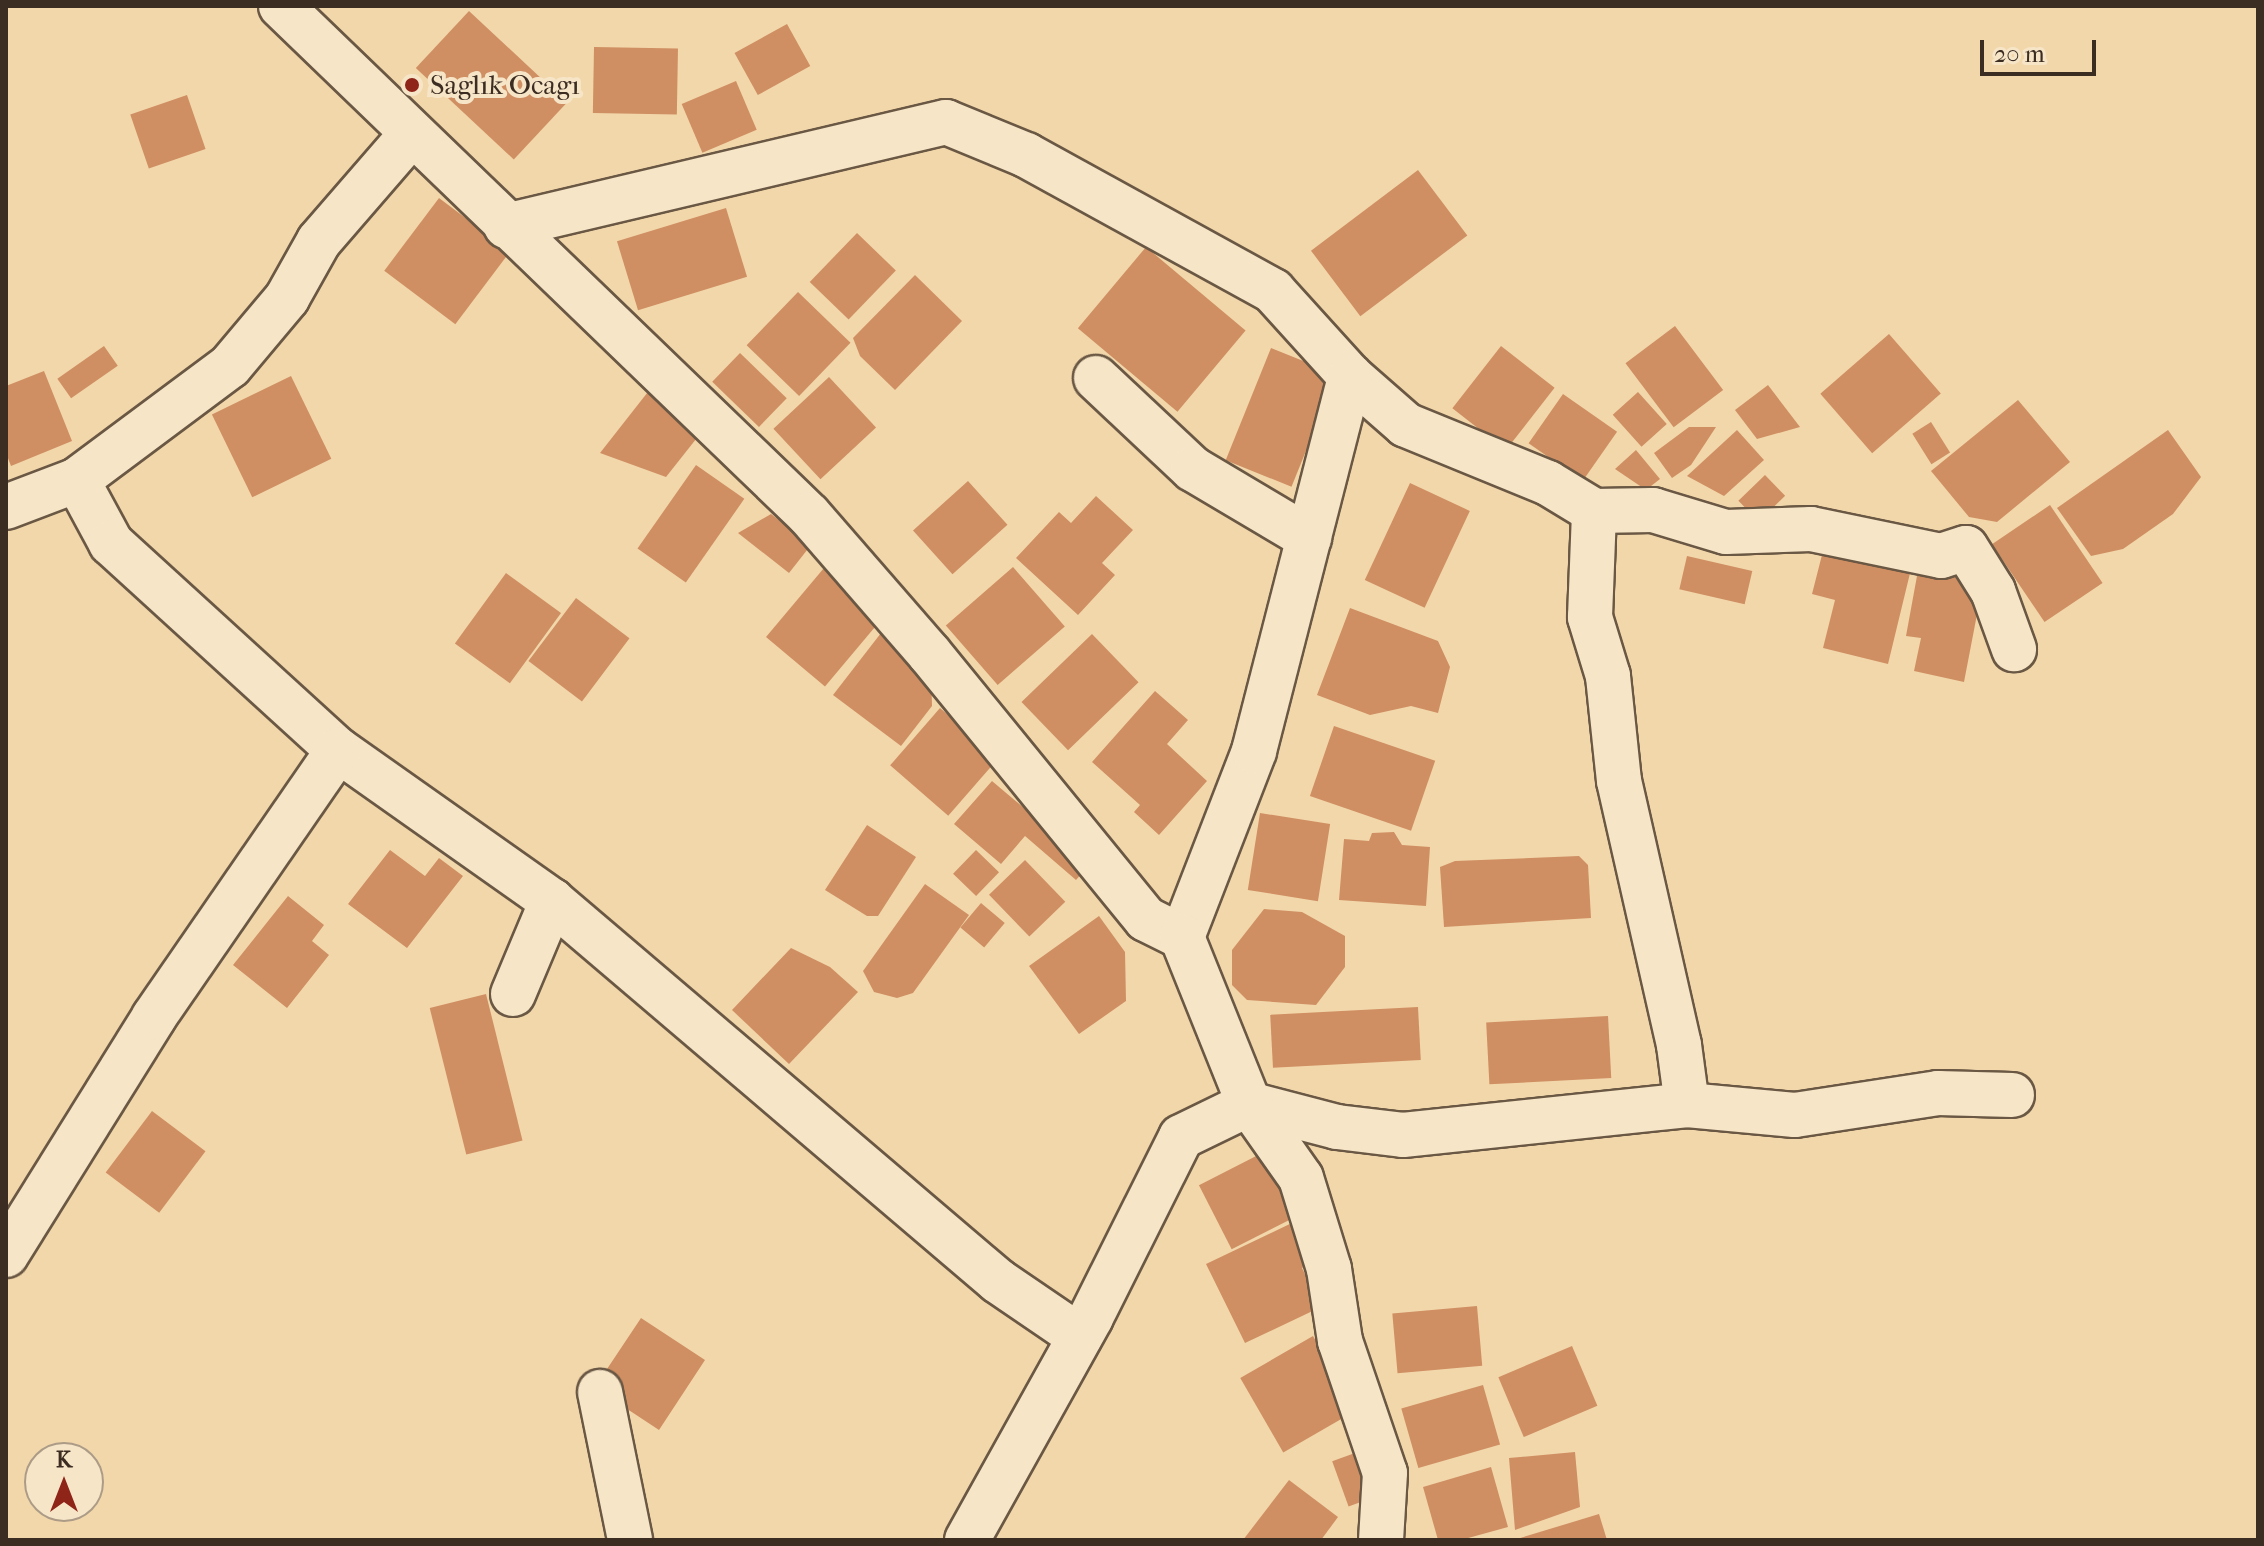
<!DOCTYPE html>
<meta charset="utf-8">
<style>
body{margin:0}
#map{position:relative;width:2264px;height:1546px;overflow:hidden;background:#f2d7ab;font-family:"IM FELL French Canon",serif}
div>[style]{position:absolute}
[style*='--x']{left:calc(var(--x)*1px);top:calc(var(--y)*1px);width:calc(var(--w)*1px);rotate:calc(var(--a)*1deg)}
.building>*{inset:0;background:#cf8f62;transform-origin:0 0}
.roads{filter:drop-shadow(2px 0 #6a5844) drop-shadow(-2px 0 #6a5844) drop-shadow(0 2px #6a5844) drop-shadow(0 -2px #6a5844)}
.minor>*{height:44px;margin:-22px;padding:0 22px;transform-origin:22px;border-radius:22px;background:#f7e5c8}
.tertiary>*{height:44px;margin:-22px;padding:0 22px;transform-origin:22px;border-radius:22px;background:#f7e5c8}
.dots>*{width:22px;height:22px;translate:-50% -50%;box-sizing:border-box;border:4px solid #f7e5c8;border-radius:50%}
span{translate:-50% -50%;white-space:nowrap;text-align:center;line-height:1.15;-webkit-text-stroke:8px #f7e5c8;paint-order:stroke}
.poi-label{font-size:28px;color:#3c2d22}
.left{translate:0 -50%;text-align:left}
.frame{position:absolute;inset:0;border:8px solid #3c2d22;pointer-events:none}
.north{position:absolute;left:24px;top:1442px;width:80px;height:80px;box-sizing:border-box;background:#f7e5c8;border:2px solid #ac9b86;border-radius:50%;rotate:0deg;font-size:22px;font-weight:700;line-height:32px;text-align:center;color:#3c2d22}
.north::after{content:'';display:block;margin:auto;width:28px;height:36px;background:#8f2418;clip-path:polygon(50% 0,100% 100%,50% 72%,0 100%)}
.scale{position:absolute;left:1980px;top:40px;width:116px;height:36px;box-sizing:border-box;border:4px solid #3c2d22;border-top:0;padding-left:10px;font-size:24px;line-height:28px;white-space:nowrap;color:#3c2d22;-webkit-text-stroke:6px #f7e5c8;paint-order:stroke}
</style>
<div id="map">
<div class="building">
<div style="left:469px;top:11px;width:134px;height:78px;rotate:43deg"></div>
<div style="left:787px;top:24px;width:48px;height:60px;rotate:61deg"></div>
<div style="left:594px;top:47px;width:84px;height:66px;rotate:1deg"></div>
<div style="left:736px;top:81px;width:53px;height:59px;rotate:67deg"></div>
<div style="left:187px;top:95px;width:57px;height:60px;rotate:71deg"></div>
<div style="left:1418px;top:170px;width:82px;height:134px;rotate:53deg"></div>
<div style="left:439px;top:198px;width:89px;height:91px;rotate:37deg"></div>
<div style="left:726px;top:208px;width:72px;height:114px;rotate:73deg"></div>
<div style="left:857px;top:233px;width:54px;height:68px;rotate:44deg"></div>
<div style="left:1146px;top:247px;width:130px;height:106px;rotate:40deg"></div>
<div style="clip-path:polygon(915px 275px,962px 321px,895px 390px,860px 356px,853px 338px)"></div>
<div style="left:798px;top:292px;width:73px;height:74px;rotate:44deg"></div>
<div style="left:1675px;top:326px;width:80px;height:62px;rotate:53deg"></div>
<div style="left:1889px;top:334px;width:79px;height:91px;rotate:49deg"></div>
<div style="left:104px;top:346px;width:24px;height:57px;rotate:55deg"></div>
<div style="left:1501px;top:346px;width:68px;height:79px;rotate:38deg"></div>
<div style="left:1271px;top:348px;width:71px;height:121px;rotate:22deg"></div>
<div style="left:740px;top:353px;width:65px;height:40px;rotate:44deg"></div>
<div style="clip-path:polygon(44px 371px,72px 441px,11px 466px,6px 453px,6px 386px)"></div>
<div style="left:291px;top:376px;width:92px;height:88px;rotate:64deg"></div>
<div style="left:829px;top:377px;width:69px;height:76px;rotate:47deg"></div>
<div style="clip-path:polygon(1768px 385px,1800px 427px,1757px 439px,1735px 410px)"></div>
<div style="clip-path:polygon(651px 388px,704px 429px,666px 477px,600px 453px)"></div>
<div style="left:1638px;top:392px;width:43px;height:34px;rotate:48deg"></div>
<div style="left:1563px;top:394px;width:66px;height:60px;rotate:35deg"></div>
<div style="clip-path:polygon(2018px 400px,2070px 462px,1997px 522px,1969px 517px,1931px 471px)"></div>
<div style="left:1931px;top:422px;width:36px;height:22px;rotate:58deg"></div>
<div style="clip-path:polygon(1689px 427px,1716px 427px,1691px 465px,1672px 478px,1654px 453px)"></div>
<div style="clip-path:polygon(1737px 430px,1764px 460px,1724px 496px,1687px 476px)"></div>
<div style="clip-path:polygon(2168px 430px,2201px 477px,2173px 514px,2123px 549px,2091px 556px,2057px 508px)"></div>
<div style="clip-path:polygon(1636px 450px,1660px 479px,1646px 490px,1615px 469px)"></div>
<div style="left:696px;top:465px;width:59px;height:102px;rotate:35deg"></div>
<div style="left:1765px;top:475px;width:29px;height:37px;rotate:46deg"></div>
<div style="left:968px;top:481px;width:59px;height:74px;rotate:48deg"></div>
<div style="left:1410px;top:483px;width:66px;height:107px;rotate:25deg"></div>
<div style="clip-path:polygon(1096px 496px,1133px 530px,1102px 563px,1115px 575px,1078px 615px,1016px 558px,1059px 512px,1071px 523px)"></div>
<div style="left:2050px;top:505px;width:94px;height:70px;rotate:56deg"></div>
<div style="clip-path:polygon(771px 514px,811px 545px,789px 573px,738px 533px)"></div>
<div style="clip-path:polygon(1823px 551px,1912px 565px,1888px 664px,1823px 648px,1835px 600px,1812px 594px)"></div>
<div style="left:1687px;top:556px;width:67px;height:34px;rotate:13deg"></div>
<div style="left:829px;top:562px;width:77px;height:98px;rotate:40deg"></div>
<div style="clip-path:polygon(1919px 565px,1984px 578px,1964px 682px,1914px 671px,1921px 638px,1906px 636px)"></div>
<div style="left:1013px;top:567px;width:79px;height:89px;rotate:49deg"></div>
<div style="left:506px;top:573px;width:68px;height:87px;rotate:36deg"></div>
<div style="left:576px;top:598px;width:67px;height:79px;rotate:37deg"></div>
<div style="clip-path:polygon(1350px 608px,1438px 641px,1450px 667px,1438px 713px,1411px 706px,1370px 715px,1317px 695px)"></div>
<div style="clip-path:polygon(881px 633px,931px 671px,932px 706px,901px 746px,833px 695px)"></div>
<div style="left:1092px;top:634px;width:67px;height:98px;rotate:46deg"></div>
<div style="clip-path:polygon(1155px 691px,1188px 720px,1167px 744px,1207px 781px,1159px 835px,1134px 812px,1140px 805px,1092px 762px)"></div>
<div style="left:940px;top:708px;width:77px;height:76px;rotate:41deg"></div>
<div style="left:1334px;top:726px;width:107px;height:74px;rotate:19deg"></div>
<div style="clip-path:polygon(992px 781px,1090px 864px,1076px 880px,1025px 836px,1001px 864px,954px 824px)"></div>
<div style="left:1260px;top:813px;width:71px;height:78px;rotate:9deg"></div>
<div style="clip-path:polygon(867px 825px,916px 857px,878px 916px,867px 916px,825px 890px)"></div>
<div style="clip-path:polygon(1394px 832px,1402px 845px,1430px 847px,1426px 906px,1339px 900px,1344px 839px,1369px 841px,1372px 833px)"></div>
<div style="clip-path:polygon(390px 850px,425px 876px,439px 858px,463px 876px,407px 948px,348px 904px)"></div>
<div style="left:976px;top:850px;width:32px;height:33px;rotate:44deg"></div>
<div style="clip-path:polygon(1579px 856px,1588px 865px,1591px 918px,1444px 927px,1440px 867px,1455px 861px)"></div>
<div style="left:1025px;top:860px;width:58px;height:50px;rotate:46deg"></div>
<div style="clip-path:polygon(925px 884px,969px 915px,913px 993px,897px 998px,874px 992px,863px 971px)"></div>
<div style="clip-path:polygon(288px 896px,324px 925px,312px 941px,329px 955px,287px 1008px,233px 965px)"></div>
<div style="left:981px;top:903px;width:31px;height:32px;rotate:40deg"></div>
<div style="clip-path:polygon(1264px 909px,1302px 912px,1345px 936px,1345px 967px,1316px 1005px,1247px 1000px,1232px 985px,1232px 950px)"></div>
<div style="clip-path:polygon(1099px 916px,1125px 952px,1126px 1001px,1079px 1034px,1029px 966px)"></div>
<div style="clip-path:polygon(791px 948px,830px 967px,858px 992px,789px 1064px,732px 1010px)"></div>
<div style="left:486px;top:994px;width:151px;height:58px;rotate:76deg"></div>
<div style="left:1418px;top:1007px;width:53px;height:148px;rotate:87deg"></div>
<div style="left:1608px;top:1016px;width:62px;height:122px;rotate:87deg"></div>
<div style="left:152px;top:1111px;width:67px;height:77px;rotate:37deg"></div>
<div style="left:1264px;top:1152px;width:72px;height:73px;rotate:63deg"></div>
<div style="clip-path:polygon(1296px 1221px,1316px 1261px,1302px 1268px,1321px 1307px,1245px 1343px,1206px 1264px)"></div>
<div style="left:1477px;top:1306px;width:60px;height:85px;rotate:85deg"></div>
<div style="clip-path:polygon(641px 1318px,705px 1360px,659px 1430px,609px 1397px,620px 1382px,605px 1372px)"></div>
<div style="left:1313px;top:1336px;width:86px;height:84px;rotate:60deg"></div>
<div style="left:1572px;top:1346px;width:65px;height:80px;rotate:67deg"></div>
<div style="left:1483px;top:1385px;width:62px;height:85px;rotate:74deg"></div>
<div style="left:1366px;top:1449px;width:48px;height:36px;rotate:70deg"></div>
<div style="clip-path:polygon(1575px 1452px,1580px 1507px,1515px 1530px,1509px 1458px)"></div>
<div style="clip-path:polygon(1491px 1467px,1508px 1527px,1461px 1540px,1438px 1540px,1423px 1487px)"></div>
<div style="clip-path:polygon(1289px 1480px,1338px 1517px,1321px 1540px,1243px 1540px)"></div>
<div style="clip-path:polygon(1599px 1514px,1607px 1540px,1518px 1540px,1517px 1539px)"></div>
</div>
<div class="roads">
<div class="minor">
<div style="--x:506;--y:226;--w:452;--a:-13.3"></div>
<div style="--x:946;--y:122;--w:87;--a:22.4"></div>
<div style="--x:1026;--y:155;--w:282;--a:28.8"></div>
<div style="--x:1273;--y:291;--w:115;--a:47.8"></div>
<div style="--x:1350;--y:376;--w:74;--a:41.2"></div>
<div style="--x:1406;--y:425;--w:153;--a:22.2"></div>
<div style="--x:1548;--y:483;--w:54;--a:31.3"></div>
<div style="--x:1594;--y:511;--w:59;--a:-1"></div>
<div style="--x:1653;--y:510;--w:76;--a:16.8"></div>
<div style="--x:1726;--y:532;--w:85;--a:-2"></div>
<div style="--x:1811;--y:529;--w:133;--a:11.7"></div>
<div style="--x:1941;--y:556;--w:26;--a:-18"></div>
<div style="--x:1966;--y:548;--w:51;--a:57.9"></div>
<div style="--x:1993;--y:591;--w:62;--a:70.1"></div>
<div style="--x:1096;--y:378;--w:133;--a:43.2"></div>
<div style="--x:1193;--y:469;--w:135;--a:30.7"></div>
<div style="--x:77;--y:480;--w:72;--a:61.6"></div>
<div style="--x:111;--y:543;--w:307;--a:42.4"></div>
<div style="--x:338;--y:750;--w:262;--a:35.2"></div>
<div style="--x:552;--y:901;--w:586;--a:40.43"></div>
<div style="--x:998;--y:1281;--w:99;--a:34.3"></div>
<div style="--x:6;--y:507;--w:76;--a:-20.8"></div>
<div style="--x:77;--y:480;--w:191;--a:-36.7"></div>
<div style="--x:230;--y:366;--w:89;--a:-50"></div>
<div style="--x:287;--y:298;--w:65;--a:-60.7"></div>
<div style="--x:319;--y:241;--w:139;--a:-49.1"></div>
<div style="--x:1182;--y:937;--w:199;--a:-68.8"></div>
<div style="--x:1254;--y:751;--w:387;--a:-75.6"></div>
<div style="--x:513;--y:994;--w:101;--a:-67.2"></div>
<div style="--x:1687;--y:1105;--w:108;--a:5.3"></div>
<div style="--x:1795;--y:1115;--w:145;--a:-8.7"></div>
<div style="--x:1938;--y:1093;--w:74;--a:1.5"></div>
<div style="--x:6;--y:1255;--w:280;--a:-58.1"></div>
<div style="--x:154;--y:1017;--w:324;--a:-55.4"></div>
<div style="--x:600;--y:1392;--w:151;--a:78.5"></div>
<div style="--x:967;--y:1540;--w:255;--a:-60.9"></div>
<div style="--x:1091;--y:1317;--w:201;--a:-63.4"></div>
<div style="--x:1181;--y:1137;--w:76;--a:-25.9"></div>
<div style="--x:1249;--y:1104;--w:91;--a:14.6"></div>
<div style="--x:1337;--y:1127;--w:66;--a:6.9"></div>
<div style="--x:1403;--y:1135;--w:286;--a:-6"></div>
<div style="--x:1687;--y:1105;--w:61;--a:-97.6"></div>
<div style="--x:1679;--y:1045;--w:271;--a:-102.8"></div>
<div style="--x:1619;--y:781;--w:106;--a:-96"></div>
<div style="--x:1608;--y:676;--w:62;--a:-107"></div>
<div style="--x:1590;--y:617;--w:106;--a:-87.8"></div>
</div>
<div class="tertiary">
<div style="--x:281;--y:6;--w:733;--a:43.95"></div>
<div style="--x:809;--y:515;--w:183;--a:49"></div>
<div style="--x:929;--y:653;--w:343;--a:50.8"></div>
<div style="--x:1146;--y:919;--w:40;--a:26.6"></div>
<div style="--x:1182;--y:937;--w:180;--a:68.1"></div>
<div style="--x:1249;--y:1104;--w:90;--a:54.9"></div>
<div style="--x:1301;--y:1178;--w:95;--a:72.9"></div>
<div style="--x:1329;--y:1269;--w:73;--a:81.3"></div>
<div style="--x:1340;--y:1341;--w:139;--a:71.2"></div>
<div style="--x:1385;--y:1473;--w:67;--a:93.4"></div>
</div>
</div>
<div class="dots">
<div style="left:412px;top:85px;background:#8f2418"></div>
</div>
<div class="poi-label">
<span class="left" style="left:430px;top:85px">Saglık Ocagı</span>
</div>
<div class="frame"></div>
<div class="north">K</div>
<div class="scale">20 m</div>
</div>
